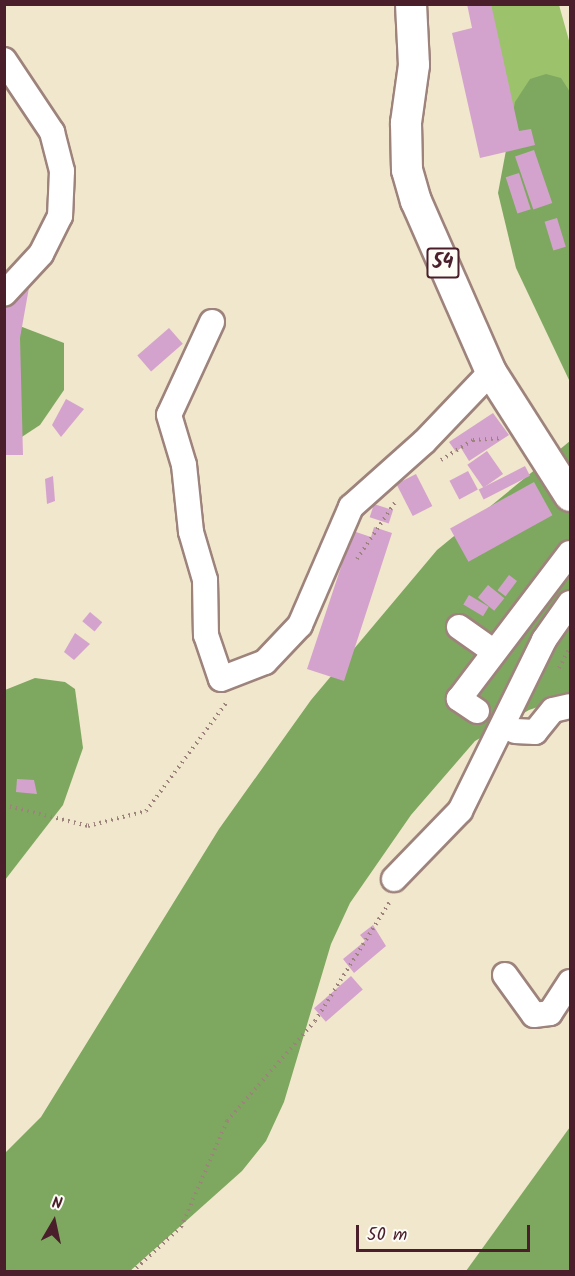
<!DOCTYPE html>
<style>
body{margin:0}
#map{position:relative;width:575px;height:1276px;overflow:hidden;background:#f1e7cc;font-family:Kalam,sans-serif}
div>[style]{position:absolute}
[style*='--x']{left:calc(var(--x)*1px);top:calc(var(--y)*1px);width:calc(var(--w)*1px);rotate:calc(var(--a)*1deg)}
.green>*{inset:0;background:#9dc26c}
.forest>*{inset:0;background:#7ea860}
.building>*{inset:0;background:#d4a3cd;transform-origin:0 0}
.path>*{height:4px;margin-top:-2px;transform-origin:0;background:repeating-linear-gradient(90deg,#9e837c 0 1.5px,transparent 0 6px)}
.roads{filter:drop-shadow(2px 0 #9e837c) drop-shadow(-2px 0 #9e837c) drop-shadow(0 2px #9e837c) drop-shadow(0 -2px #9e837c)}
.minor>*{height:24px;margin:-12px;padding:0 12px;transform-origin:12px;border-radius:12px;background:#fff}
.major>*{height:30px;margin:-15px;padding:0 15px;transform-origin:15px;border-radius:15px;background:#fff}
span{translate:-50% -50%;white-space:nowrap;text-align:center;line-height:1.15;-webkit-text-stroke:4.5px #fdfcf7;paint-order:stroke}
.shield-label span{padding:2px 4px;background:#fdfcf7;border:2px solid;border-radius:4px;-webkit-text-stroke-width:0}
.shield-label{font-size:20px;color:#4a1f2b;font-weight:700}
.frame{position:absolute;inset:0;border:6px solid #4a1f2b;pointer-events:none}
.north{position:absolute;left:24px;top:1192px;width:60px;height:60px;-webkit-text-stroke:4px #fdfcf7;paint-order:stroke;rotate:9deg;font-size:16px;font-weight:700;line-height:24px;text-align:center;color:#4a1f2b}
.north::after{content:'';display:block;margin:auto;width:21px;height:27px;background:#4a1f2b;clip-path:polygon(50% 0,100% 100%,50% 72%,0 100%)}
.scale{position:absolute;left:356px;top:1225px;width:174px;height:27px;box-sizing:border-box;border:3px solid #4a1f2b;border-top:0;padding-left:8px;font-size:18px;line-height:21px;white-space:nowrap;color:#4a1f2b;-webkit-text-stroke:4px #fdfcf7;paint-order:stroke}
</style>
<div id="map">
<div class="green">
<div style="clip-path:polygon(487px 5px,559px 5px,570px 44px,570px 270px,524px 153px)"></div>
</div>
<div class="forest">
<div style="clip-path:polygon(546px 74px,561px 78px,570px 92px,570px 382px,516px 268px,498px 193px,515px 102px,530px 79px)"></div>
<div style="clip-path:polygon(4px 320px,64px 343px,64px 390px,40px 425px,5px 448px)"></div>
<div style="clip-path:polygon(570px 441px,570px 696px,529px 710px,475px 741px,411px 815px,350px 903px,331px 944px,284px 1102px,266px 1141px,242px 1171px,130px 1271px,5px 1271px,4px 1154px,41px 1117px,219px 829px,311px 700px,437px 550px)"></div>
<div style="clip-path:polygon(35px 678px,65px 682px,75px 689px,83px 748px,63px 805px,5px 880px,5px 690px)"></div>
<div style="clip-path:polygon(570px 1127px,570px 1271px,466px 1271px)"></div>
</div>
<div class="building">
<div style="clip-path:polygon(467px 4px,491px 4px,519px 131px,531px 129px,535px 145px,480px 158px,452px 33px,472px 28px)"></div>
<div style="left:534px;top:150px;width:56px;height:20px;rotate:71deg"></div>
<div style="left:519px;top:173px;width:38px;height:14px;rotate:72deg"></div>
<div style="left:557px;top:218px;width:30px;height:13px;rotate:73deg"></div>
<div style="clip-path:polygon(30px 282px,20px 338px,23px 455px,6px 455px,4px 296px)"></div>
<div style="left:169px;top:328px;width:21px;height:42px;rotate:49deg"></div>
<div style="clip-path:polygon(66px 399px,84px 409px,61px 437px,52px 425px)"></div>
<div style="clip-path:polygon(493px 413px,509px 435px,469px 461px,461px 448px,456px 452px,449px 442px)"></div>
<div style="left:487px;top:451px;width:28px;height:24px;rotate:55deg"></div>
<div style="left:525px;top:466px;width:11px;height:52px;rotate:63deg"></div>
<div style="left:468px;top:471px;width:21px;height:21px;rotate:62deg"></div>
<div style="left:416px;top:474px;width:36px;height:22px;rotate:63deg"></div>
<div style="clip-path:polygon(53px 476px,55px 501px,47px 504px,45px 479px)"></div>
<div style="left:534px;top:482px;width:38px;height:96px;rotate:61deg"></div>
<div style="left:374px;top:504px;width:20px;height:14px;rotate:18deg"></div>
<div style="clip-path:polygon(374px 527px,392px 533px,344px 681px,307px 669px,353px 531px,371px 537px)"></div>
<div style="left:509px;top:575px;width:10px;height:19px;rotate:37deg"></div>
<div style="left:488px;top:585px;width:21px;height:16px;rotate:39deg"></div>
<div style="left:469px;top:595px;width:23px;height:11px;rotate:31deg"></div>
<div style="left:90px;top:612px;width:16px;height:12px;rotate:40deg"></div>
<div style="clip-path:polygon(75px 633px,90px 644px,74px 660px,64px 652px)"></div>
<div style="clip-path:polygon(17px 779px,34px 780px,37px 794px,16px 792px)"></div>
<div style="clip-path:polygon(373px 925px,386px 946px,354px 973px,343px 959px,365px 941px,360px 935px)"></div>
<div style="left:351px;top:976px;width:18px;height:49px;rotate:49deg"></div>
</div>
<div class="path">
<div style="--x:441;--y:460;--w:38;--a:-32"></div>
<div style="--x:473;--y:440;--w:30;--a:-4"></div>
<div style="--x:357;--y:559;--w:70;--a:-56.1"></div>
<div style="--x:559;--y:668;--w:24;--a:-62"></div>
<div style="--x:4;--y:805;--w:87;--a:14"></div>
<div style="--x:88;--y:826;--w:60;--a:-14.5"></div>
<div style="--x:146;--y:811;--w:136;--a:-53.4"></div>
<div style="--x:132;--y:1272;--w:67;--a:-42.6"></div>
<div style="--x:181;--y:1227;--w:116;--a:-66.5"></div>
<div style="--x:227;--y:1121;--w:133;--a:-48.7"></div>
<div style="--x:315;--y:1021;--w:143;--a:-57.9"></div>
</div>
<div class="roads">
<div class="minor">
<div style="--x:4;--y:60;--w:87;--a:56.3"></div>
<div style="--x:52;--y:132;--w:40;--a:75.6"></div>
<div style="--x:62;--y:171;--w:45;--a:92.5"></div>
<div style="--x:60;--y:216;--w:42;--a:116.6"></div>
<div style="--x:41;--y:254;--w:54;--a:132.8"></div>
<div style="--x:212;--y:322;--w:102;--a:114.8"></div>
<div style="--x:169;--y:415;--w:52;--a:73.3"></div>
<div style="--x:184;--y:465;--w:67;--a:84"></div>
<div style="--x:191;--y:532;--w:50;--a:73.7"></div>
<div style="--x:205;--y:580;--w:55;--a:89"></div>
<div style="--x:206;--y:635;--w:46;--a:71.2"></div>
<div style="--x:221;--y:679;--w:47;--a:-21.1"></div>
<div style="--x:265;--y:662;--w:51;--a:-46.6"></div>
<div style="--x:300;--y:625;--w:129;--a:-66.6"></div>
<div style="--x:351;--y:507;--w:98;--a:-41.7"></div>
<div style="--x:424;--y:442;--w:97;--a:-46.3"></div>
<div style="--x:459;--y:627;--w:42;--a:35.2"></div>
<div style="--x:477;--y:711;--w:22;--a:-146"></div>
<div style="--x:459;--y:699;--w:183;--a:-52.8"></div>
<div style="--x:515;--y:731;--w:20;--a:3"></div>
<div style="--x:535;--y:732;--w:28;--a:-51"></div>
<div style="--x:553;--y:710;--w:17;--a:-13"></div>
<div style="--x:394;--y:879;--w:95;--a:-45.9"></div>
<div style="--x:460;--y:811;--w:191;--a:-63.8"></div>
<div style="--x:544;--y:640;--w:45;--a:-54.9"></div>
<div style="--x:505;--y:975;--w:49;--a:54.1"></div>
<div style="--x:534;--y:1015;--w:16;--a:-7"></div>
<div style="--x:550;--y:1013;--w:37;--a:-57"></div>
</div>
<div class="major">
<div style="--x:411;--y:4;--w:61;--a:87.2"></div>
<div style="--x:414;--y:65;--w:59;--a:97.9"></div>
<div style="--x:406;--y:123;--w:47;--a:88.8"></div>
<div style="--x:407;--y:170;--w:32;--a:74"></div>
<div style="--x:416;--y:201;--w:187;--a:66.3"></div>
<div style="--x:491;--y:372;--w:147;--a:57.5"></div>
</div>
</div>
<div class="shield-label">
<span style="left:443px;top:263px">54</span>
</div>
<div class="frame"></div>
<div class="north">N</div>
<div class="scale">50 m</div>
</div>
